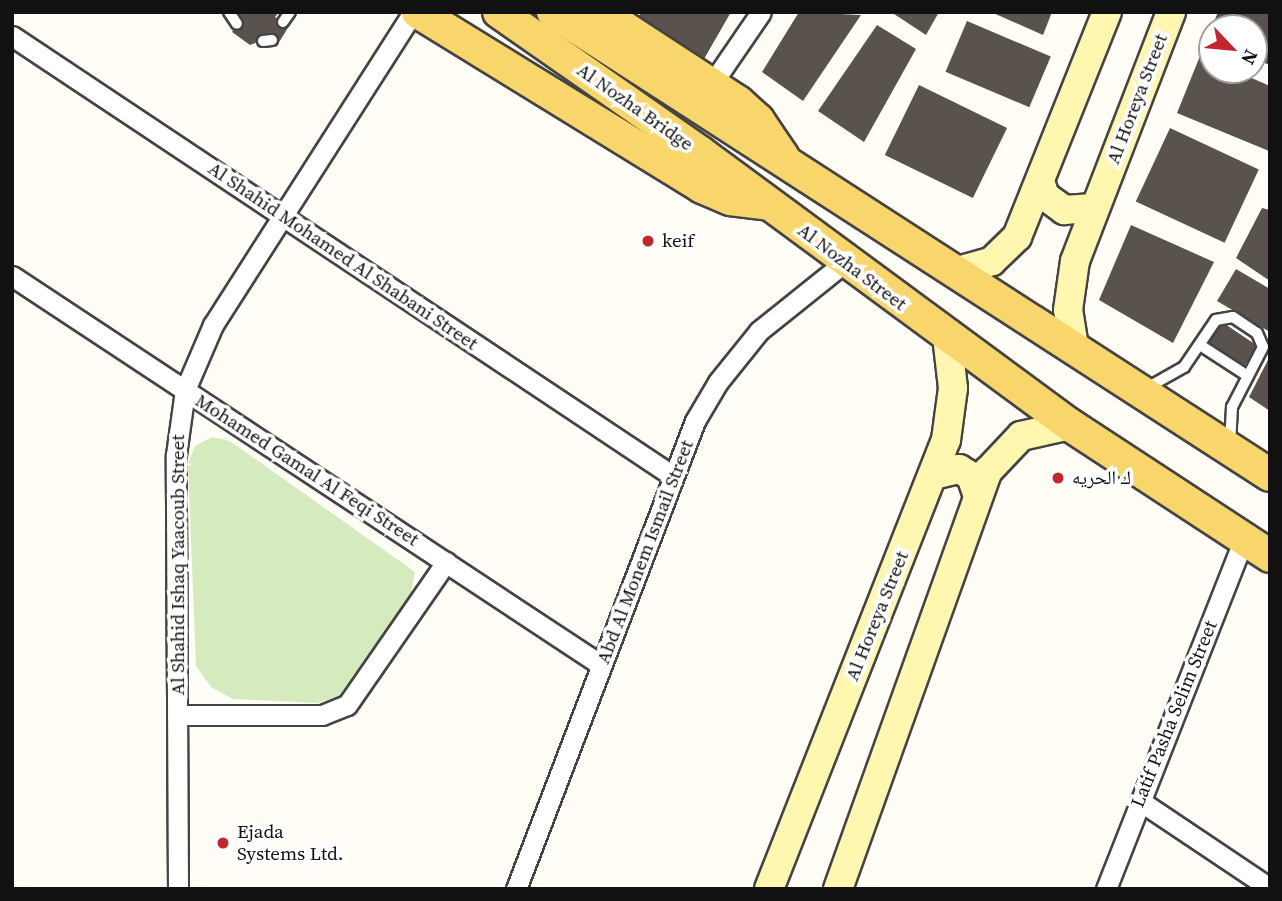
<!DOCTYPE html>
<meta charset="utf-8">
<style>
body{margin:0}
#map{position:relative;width:1282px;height:901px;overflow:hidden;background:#fffdf5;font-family:"Source Serif 4","Noto Naskh Arabic",serif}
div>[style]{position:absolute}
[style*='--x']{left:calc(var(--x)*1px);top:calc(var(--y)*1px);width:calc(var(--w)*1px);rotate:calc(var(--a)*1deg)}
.green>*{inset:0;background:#d5ebbd}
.building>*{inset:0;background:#5a524d;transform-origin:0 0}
.roads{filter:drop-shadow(2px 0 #444) drop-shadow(-2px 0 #444) drop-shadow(0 2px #444) drop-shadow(0 -2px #444)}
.lane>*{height:10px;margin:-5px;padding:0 5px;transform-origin:5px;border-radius:5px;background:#fff}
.street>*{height:19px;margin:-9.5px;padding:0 9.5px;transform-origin:9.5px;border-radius:9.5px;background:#fff}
.secondary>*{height:28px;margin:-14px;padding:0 14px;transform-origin:14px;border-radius:14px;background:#fff6b0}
.primary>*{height:32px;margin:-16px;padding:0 16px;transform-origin:16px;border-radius:16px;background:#f9d66b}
.dots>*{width:19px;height:19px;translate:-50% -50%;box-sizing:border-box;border:4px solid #fff;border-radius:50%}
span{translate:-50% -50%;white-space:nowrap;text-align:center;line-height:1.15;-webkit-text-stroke:7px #fff;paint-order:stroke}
.street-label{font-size:19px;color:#111}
.poi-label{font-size:19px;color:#111}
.left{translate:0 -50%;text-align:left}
.frame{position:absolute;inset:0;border:14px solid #111;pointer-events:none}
.north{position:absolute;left:1198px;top:14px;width:70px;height:70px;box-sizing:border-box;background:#fff;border:2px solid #a0a0a0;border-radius:50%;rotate:116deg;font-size:19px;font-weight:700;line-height:28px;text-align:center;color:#111}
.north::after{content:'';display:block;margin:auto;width:24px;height:32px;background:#c4262e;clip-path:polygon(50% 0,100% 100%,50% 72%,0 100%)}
</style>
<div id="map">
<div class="green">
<div style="clip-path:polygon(212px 437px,230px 441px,415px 572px,411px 593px,338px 697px,317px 703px,233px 699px,211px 687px,196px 666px,188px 463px,195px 446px)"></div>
</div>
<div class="building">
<div style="clip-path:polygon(235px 12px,279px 12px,275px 17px,289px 26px,278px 44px,269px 38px,250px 45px,232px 32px,239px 20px)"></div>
<div style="clip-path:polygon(641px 12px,731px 12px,704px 59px,639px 16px)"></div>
<div style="clip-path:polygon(799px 12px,861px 15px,803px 101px,762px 72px)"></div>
<div style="clip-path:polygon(891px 12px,939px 12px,926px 35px)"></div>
<div style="clip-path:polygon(991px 12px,1052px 12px,1043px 35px)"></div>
<div style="clip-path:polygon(1218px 12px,1270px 12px,1270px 65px,1254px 59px,1254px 28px,1212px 28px,1212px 43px,1206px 41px)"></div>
<div style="left:967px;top:21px;width:91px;height:55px;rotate:23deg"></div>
<div style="clip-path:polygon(877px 25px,916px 49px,864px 142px,818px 111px)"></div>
<div style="clip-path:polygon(1200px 56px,1212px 61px,1212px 70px,1233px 70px,1270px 86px,1269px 151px,1177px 113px)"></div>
<div style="left:919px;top:85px;width:98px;height:78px;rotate:26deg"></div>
<div style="left:1170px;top:128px;width:98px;height:81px;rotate:25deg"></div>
<div style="clip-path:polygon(1262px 208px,1270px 210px,1270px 281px,1236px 258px)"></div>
<div style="clip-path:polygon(1131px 225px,1214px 262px,1173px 343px,1099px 300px)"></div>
<div style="clip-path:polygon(1236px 269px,1270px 289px,1270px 332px,1217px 301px)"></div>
<div style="left:1222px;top:322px;width:43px;height:24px;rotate:34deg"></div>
<div style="clip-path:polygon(1270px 356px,1270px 411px,1249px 397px)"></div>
</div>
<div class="roads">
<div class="lane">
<div style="--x:229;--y:12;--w:14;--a:56"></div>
<div style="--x:283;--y:22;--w:12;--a:-55"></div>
<div style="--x:263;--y:41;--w:9;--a:-6"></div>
<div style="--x:1200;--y:345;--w:57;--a:32.9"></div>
<div style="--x:1145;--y:389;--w:45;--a:-29.4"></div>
<div style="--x:1184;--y:367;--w:57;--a:-55.8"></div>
<div style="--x:1216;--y:320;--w:17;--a:-10"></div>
<div style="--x:1233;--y:317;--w:29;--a:34"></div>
<div style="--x:1257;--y:333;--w:15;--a:67"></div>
<div style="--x:1263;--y:347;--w:68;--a:117.3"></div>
<div style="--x:1232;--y:407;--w:36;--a:93"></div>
</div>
<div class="street">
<div style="--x:12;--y:36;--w:794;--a:33.65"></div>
<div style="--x:711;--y:85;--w:88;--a:-55.6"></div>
<div style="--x:12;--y:276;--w:706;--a:33.44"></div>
<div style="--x:177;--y:715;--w:145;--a:0"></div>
<div style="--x:322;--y:715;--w:27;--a:-22"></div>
<div style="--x:347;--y:705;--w:174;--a:-55.3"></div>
<div style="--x:1140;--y:801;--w:156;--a:33.8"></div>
<div style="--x:178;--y:889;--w:434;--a:-90.3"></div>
<div style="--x:176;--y:455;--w:66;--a:-82.1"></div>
<div style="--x:185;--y:390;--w:71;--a:-66.7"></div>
<div style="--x:213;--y:325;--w:371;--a:-57.4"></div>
<div style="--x:516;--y:889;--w:501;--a:-69.07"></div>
<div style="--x:695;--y:421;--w:45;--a:-59.5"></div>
<div style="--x:718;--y:382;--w:65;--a:-51.2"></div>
<div style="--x:759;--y:331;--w:109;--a:-38.7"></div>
<div style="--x:1106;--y:889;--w:376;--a:-68.5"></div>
</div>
<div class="secondary">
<div style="--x:1040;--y:181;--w:16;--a:72"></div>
<div style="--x:1045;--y:196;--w:24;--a:36"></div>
<div style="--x:1064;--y:210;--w:30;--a:-4"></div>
<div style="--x:958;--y:271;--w:35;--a:-16"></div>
<div style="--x:992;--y:261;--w:35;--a:-44"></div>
<div style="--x:1017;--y:237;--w:242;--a:-68.2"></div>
<div style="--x:1074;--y:347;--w:37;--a:-99"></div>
<div style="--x:1068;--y:310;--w:49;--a:-81.9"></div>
<div style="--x:1075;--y:261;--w:267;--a:-68.9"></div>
<div style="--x:933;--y:475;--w:27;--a:-13"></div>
<div style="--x:959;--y:469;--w:14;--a:30"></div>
<div style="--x:971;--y:476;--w:21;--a:71"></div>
<div style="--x:769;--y:889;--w:483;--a:-68.5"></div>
<div style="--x:946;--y:440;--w:52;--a:-82.3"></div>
<div style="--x:953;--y:388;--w:52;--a:-96.6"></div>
<div style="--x:838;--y:889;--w:444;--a:-70.3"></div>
<div style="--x:988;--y:471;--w:48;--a:-46.7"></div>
<div style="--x:1021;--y:436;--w:50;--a:-12.7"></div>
</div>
<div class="primary">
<div style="--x:418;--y:12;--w:334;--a:31.6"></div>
<div style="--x:702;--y:187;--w:30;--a:23"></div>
<div style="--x:730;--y:199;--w:35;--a:7"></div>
<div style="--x:499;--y:12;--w:246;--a:34.9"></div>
<div style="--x:701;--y:153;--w:458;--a:36.4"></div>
<div style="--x:1070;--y:425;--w:239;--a:33.2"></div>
<div style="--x:553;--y:12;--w:853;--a:32.85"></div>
<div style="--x:600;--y:12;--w:165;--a:33.1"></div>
<div style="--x:738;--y:102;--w:27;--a:42"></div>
<div style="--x:758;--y:120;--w:45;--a:56"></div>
</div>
</div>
<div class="dots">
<div style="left:648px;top:241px;background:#c4262e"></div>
<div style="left:1058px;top:478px;background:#c4262e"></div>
<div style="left:223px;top:843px;background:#c4262e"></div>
</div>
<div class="street-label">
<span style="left:1137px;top:99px;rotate:-69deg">Al Horeya Street</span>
<span style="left:635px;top:107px;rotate:35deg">Al Nozha Bridge</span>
<span style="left:343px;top:256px;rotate:34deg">Al Shahid Mohamed Al Shabani Street</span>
<span style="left:852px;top:267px;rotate:37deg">Al Nozha Street</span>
<span style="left:307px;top:470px;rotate:33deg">Mohamed Gamal Al Feqi Street</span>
<span style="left:645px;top:552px;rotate:-69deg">Abd Al Monem Ismail Street</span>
<span style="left:178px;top:565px;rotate:-90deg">Al Shahid Ishaq Yaacoub Street</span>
<span style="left:877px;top:616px;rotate:-68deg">Al Horeya Street</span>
<span style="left:1174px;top:714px;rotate:-68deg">Latif Pasha Selim Street</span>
</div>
<div class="poi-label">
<span class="left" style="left:662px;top:241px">keif</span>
<span class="left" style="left:1072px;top:478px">ك الحريه</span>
<span class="left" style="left:237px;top:843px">Ejada<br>Systems Ltd.</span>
</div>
<div class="frame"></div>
<div class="north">N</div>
</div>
